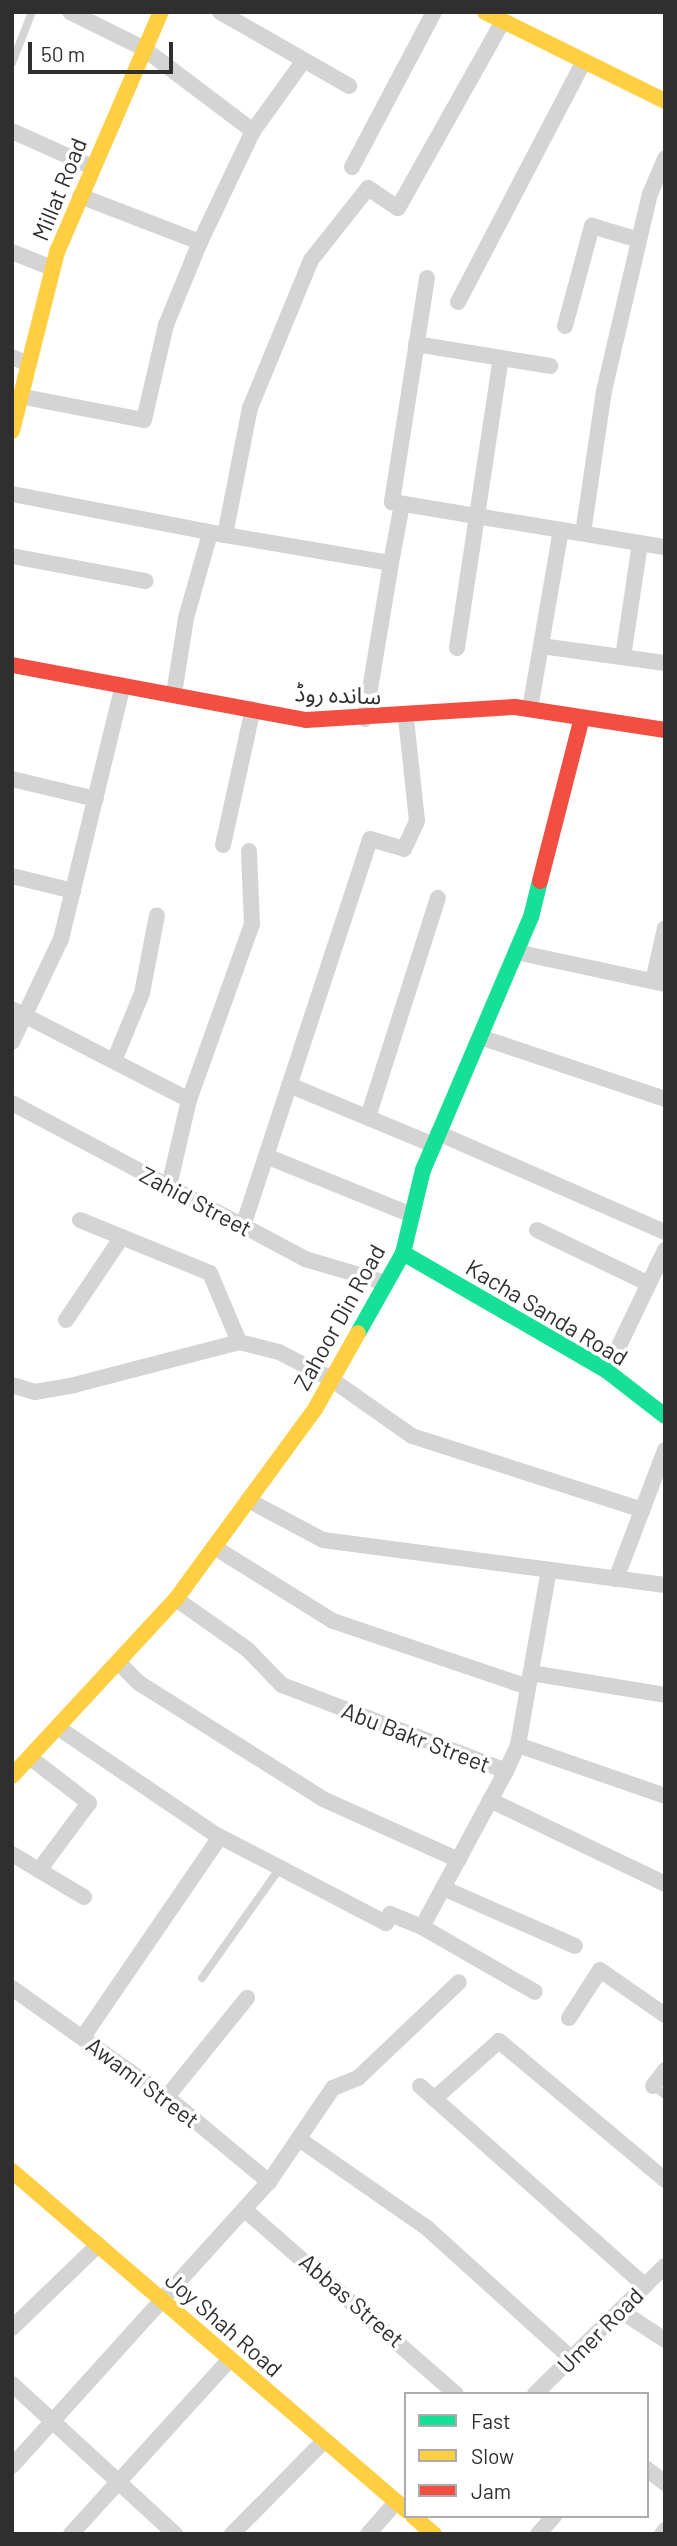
<!DOCTYPE html>
<meta charset="utf-8">
<style>
body{margin:0}
#map{position:relative;width:677px;height:2546px;overflow:hidden;background:#fff;font-family:Barlow,"Noto Sans Arabic",sans-serif}
div>[style]{position:absolute}
[style*='--x']{left:calc(var(--x)*1px);top:calc(var(--y)*1px);width:calc(var(--w)*1px);rotate:calc(var(--a)*1deg)}
.lane>*{height:8px;margin:-4px;padding:0 4px;transform-origin:4px;border-radius:4px;background:#d4d4d4}
.street>*{height:16px;margin:-8px;padding:0 8px;transform-origin:8px;border-radius:8px;background:#d4d4d4}
.fast>*{height:16px;margin:-8px;padding:0 8px;transform-origin:8px;border-radius:8px;background:#16e098}
.slow>*{height:16px;margin:-8px;padding:0 8px;transform-origin:8px;border-radius:8px;background:#ffcf43}
.jam>*{height:16px;margin:-8px;padding:0 8px;transform-origin:8px;border-radius:8px;background:#f24e42}
span{translate:-50% -50%;white-space:nowrap;text-align:center;line-height:1.15;-webkit-text-stroke:7px #fff;paint-order:stroke}
.street-label{font-size:23px;color:#2f2f2f}
.frame{position:absolute;inset:0;border:14px solid #2f2f2f;pointer-events:none}
.legend{position:absolute;left:404px;top:2392px;width:245px;height:126px;box-sizing:border-box;background:#fff;border:2px solid #acacac;margin:0;padding:9px 12px;list-style:none;font-size:21px;color:#2f2f2f}
.legend li{display:flex;align-items:center;gap:14px;height:35px}
.legend b{width:35px;border:2px solid #acacac}
.scale{position:absolute;left:28px;top:42px;width:145px;height:32px;box-sizing:border-box;border:4px solid #2f2f2f;border-top:0;padding-left:9px;font-size:21px;line-height:24px;white-space:nowrap;color:#2f2f2f;-webkit-text-stroke:5px #fff;paint-order:stroke}
</style>
<div id="map">
<div class="lane">
<div style="--x:12;--y:63;--w:55;--a:-68.6"></div>
<div style="--x:202;--y:1978;--w:135;--a:-54.7"></div>
<div style="--x:653;--y:2086;--w:15;--a:37"></div>
</div>
<div class="street">
<div style="--x:70;--y:12;--w:81;--a:26.3"></div>
<div style="--x:143;--y:48;--w:138;--a:37"></div>
<div style="--x:220;--y:12;--w:149;--a:29.8"></div>
<div style="--x:12;--y:131;--w:88;--a:24.2"></div>
<div style="--x:352;--y:167;--w:175;--a:-62.1"></div>
<div style="--x:80;--y:196;--w:129;--a:21"></div>
<div style="--x:12;--y:252;--w:43;--a:21.8"></div>
<div style="--x:427;--y:278;--w:227;--a:98.9"></div>
<div style="--x:392;--y:502;--w:277;--a:9.4"></div>
<div style="--x:458;--y:302;--w:272;--a:-62.4"></div>
<div style="--x:565;--y:326;--w:104;--a:-74.9"></div>
<div style="--x:592;--y:226;--w:49;--a:16.6"></div>
<div style="--x:416;--y:344;--w:136;--a:9.3"></div>
<div style="--x:12;--y:357;--w:15;--a:23"></div>
<div style="--x:19;--y:396;--w:127;--a:10.9"></div>
<div style="--x:144;--y:420;--w:98;--a:-77"></div>
<div style="--x:166;--y:325;--w:90;--a:-67.7"></div>
<div style="--x:200;--y:242;--w:123;--a:-64.5"></div>
<div style="--x:253;--y:131;--w:87;--a:-54.3"></div>
<div style="--x:12;--y:494;--w:217;--a:10.9"></div>
<div style="--x:225;--y:535;--w:129;--a:-78.9"></div>
<div style="--x:250;--y:408;--w:160;--a:-67.6"></div>
<div style="--x:311;--y:260;--w:92;--a:-51.6"></div>
<div style="--x:368;--y:188;--w:36;--a:34"></div>
<div style="--x:398;--y:208;--w:214;--a:-60.7"></div>
<div style="--x:583;--y:533;--w:144;--a:-81.6"></div>
<div style="--x:604;--y:391;--w:202;--a:-76.9"></div>
<div style="--x:650;--y:194;--w:39;--a:-67"></div>
<div style="--x:225;--y:535;--w:168;--a:9.6"></div>
<div style="--x:391;--y:563;--w:60;--a:-79.4"></div>
<div style="--x:12;--y:556;--w:136;--a:10.6"></div>
<div style="--x:541;--y:646;--w:125;--a:7.8"></div>
<div style="--x:457;--y:648;--w:293;--a:-81.4"></div>
<div style="--x:623;--y:657;--w:115;--a:-81.5"></div>
<div style="--x:174;--y:694;--w:77;--a:-81"></div>
<div style="--x:186;--y:618;--w:88;--a:-74.2"></div>
<div style="--x:530;--y:709;--w:182;--a:-80.2"></div>
<div style="--x:365;--y:719;--w:158;--a:-80.5"></div>
<div style="--x:12;--y:779;--w:86;--a:13.4"></div>
<div style="--x:223;--y:845;--w:139;--a:-77.6"></div>
<div style="--x:12;--y:876;--w:63;--a:13.8"></div>
<div style="--x:516;--y:952;--w:152;--a:12.1"></div>
<div style="--x:653;--y:981;--w:54;--a:-77.2"></div>
<div style="--x:12;--y:1009;--w:199;--a:27.2"></div>
<div style="--x:189;--y:1100;--w:88;--a:103.1"></div>
<div style="--x:480;--y:1037;--w:195;--a:18.5"></div>
<div style="--x:12;--y:1042;--w:114;--a:-64.6"></div>
<div style="--x:61;--y:939;--w:261;--a:-76.3"></div>
<div style="--x:114;--y:1061;--w:74;--a:-67.6"></div>
<div style="--x:142;--y:993;--w:79;--a:-79.1"></div>
<div style="--x:289;--y:1085;--w:157;--a:22.5"></div>
<div style="--x:189;--y:1100;--w:187;--a:-70.3"></div>
<div style="--x:252;--y:924;--w:73;--a:-92.4"></div>
<div style="--x:12;--y:1103;--w:332;--a:28"></div>
<div style="--x:305;--y:1259;--w:84;--a:16.5"></div>
<div style="--x:368;--y:1117;--w:230;--a:-72.3"></div>
<div style="--x:438;--y:1133;--w:248;--a:23.6"></div>
<div style="--x:266;--y:1156;--w:157;--a:22"></div>
<div style="--x:80;--y:1220;--w:140;--a:22.2"></div>
<div style="--x:210;--y:1273;--w:75;--a:67.2"></div>
<div style="--x:243;--y:1226;--w:407;--a:-71.8"></div>
<div style="--x:370;--y:839;--w:35;--a:16"></div>
<div style="--x:404;--y:849;--w:31;--a:-65"></div>
<div style="--x:417;--y:821;--w:104;--a:-96.1"></div>
<div style="--x:537;--y:1230;--w:124;--a:25.7"></div>
<div style="--x:66;--y:1320;--w:100;--a:-56"></div>
<div style="--x:607;--y:1371;--w:134;--a:-64.4"></div>
<div style="--x:12;--y:1385;--w:24;--a:17"></div>
<div style="--x:35;--y:1392;--w:40;--a:-10"></div>
<div style="--x:74;--y:1385;--w:171;--a:-14.6"></div>
<div style="--x:239;--y:1342;--w:41;--a:14"></div>
<div style="--x:279;--y:1352;--w:59;--a:27.4"></div>
<div style="--x:331;--y:1379;--w:99;--a:35.1"></div>
<div style="--x:412;--y:1436;--w:242;--a:17.8"></div>
<div style="--x:248;--y:1500;--w:85;--a:28.1"></div>
<div style="--x:323;--y:1540;--w:345;--a:7.5"></div>
<div style="--x:214;--y:1547;--w:140;--a:31.9"></div>
<div style="--x:333;--y:1621;--w:206;--a:18.7"></div>
<div style="--x:616;--y:1579;--w:138;--a:-69.2"></div>
<div style="--x:176;--y:1599;--w:87;--a:35.2"></div>
<div style="--x:247;--y:1649;--w:50;--a:45.8"></div>
<div style="--x:282;--y:1685;--w:240;--a:21"></div>
<div style="--x:506;--y:1771;--w:29;--a:-65"></div>
<div style="--x:518;--y:1745;--w:156;--a:19.1"></div>
<div style="--x:119;--y:1663;--w:28;--a:45"></div>
<div style="--x:139;--y:1683;--w:218;--a:32.2"></div>
<div style="--x:323;--y:1799;--w:149;--a:24.2"></div>
<div style="--x:531;--y:1673;--w:136;--a:9.3"></div>
<div style="--x:60;--y:1729;--w:185;--a:34.2"></div>
<div style="--x:213;--y:1833;--w:195;--a:27.5"></div>
<div style="--x:386;--y:1923;--w:10;--a:-66"></div>
<div style="--x:390;--y:1914;--w:35;--a:22"></div>
<div style="--x:422;--y:1927;--w:130;--a:29.9"></div>
<div style="--x:518;--y:1745;--w:178;--a:-80"></div>
<div style="--x:32;--y:1759;--w:72;--a:37.7"></div>
<div style="--x:89;--y:1803;--w:84;--a:126.7"></div>
<div style="--x:490;--y:1800;--w:194;--a:25.6"></div>
<div style="--x:12;--y:1854;--w:84;--a:30.8"></div>
<div style="--x:443;--y:1888;--w:144;--a:23.7"></div>
<div style="--x:422;--y:1927;--w:177;--a:-61.7"></div>
<div style="--x:12;--y:1988;--w:199;--a:35.4"></div>
<div style="--x:174;--y:2103;--w:124;--a:39.7"></div>
<div style="--x:569;--y:2018;--w:57;--a:-57.1"></div>
<div style="--x:600;--y:1970;--w:79;--a:34.7"></div>
<div style="--x:83;--y:2037;--w:242;--a:-55.6"></div>
<div style="--x:420;--y:2086;--w:301;--a:41.6"></div>
<div style="--x:653;--y:2086;--w:20;--a:-53"></div>
<div style="--x:166;--y:2098;--w:129;--a:-51"></div>
<div style="--x:434;--y:2099;--w:87;--a:-41.7"></div>
<div style="--x:499;--y:2041;--w:217;--a:39.9"></div>
<div style="--x:299;--y:2139;--w:156;--a:34.8"></div>
<div style="--x:427;--y:2228;--w:195;--a:42.1"></div>
<div style="--x:245;--y:2210;--w:280;--a:41.1"></div>
<div style="--x:621;--y:2311;--w:53;--a:33.4"></div>
<div style="--x:12;--y:2328;--w:120;--a:-44"></div>
<div style="--x:12;--y:2384;--w:222;--a:42.6"></div>
<div style="--x:535;--y:2394;--w:182;--a:-44.6"></div>
<div style="--x:12;--y:2466;--w:383;--a:-47.9"></div>
<div style="--x:269;--y:2182;--w:114;--a:-55.8"></div>
<div style="--x:333;--y:2088;--w:27;--a:-22"></div>
<div style="--x:358;--y:2078;--w:139;--a:-43.5"></div>
<div style="--x:647;--y:2469;--w:23;--a:38"></div>
<div style="--x:71;--y:2534;--w:236;--a:-47.7"></div>
<div style="--x:232;--y:2534;--w:132;--a:-45.3"></div>
<div style="--x:368;--y:2534;--w:43;--a:-48.8"></div>
<div style="--x:538;--y:2534;--w:24;--a:-48"></div>
<div style="--x:662;--y:2534;--w:5;--a:-53"></div>
</div>
<div class="fast">
<div style="--x:403;--y:1253;--w:236;--a:30"></div>
<div style="--x:607;--y:1371;--w:73;--a:37.8"></div>
<div style="--x:358;--y:1333;--w:92;--a:-60.6"></div>
<div style="--x:403;--y:1253;--w:85;--a:-76.5"></div>
<div style="--x:423;--y:1170;--w:275;--a:-66.9"></div>
<div style="--x:531;--y:917;--w:37;--a:-76"></div>
</div>
<div class="slow">
<div style="--x:485;--y:12;--w:201;--a:26.3"></div>
<div style="--x:12;--y:431;--w:185;--a:-75.9"></div>
<div style="--x:57;--y:252;--w:262;--a:-66.6"></div>
<div style="--x:12;--y:1776;--w:241;--a:-47.2"></div>
<div style="--x:176;--y:1599;--w:235;--a:-53.8"></div>
<div style="--x:315;--y:1409;--w:87;--a:-60.5"></div>
<div style="--x:12;--y:2171;--w:520;--a:40.71"></div>
<div style="--x:413;--y:2516;--w:28;--a:41"></div>
</div>
<div class="jam">
<div style="--x:12;--y:665;--w:299;--a:10.6"></div>
<div style="--x:306;--y:720;--w:209;--a:-3.6"></div>
<div style="--x:515;--y:707;--w:152;--a:8.7"></div>
<div style="--x:540;--y:881;--w:168;--a:-75.6"></div>
</div>
<div class="street-label">
<span style="left:59px;top:189px;rotate:-68deg">Millat Road</span>
<span style="left:338px;top:694px;rotate:2deg">ساندہ روڈ</span>
<span style="left:196px;top:1201px;rotate:28deg">Zahid Street</span>
<span style="left:547px;top:1312px;rotate:31deg">Kacha Sanda Road</span>
<span style="left:339px;top:1317px;rotate:-61deg">Zahoor Din Road</span>
<span style="left:416px;top:1737px;rotate:21deg">Abu Bakr Street</span>
<span style="left:143px;top:2082px;rotate:37deg">Awami Street</span>
<span style="left:352px;top:2300px;rotate:41deg">Abbas Street</span>
<span style="left:224px;top:2324px;rotate:41deg">Joy Shah Road</span>
<span style="left:600px;top:2330px;rotate:-45deg">Umer Road</span>
</div>
<div class="frame"></div>
<ul class="legend">
<li><b style="height:9px;background:#16e098"></b>Fast</li>
<li><b style="height:9px;background:#ffcf43"></b>Slow</li>
<li><b style="height:9px;background:#f24e42"></b>Jam</li>
</ul>
<div class="scale">50 m</div>
</div>
